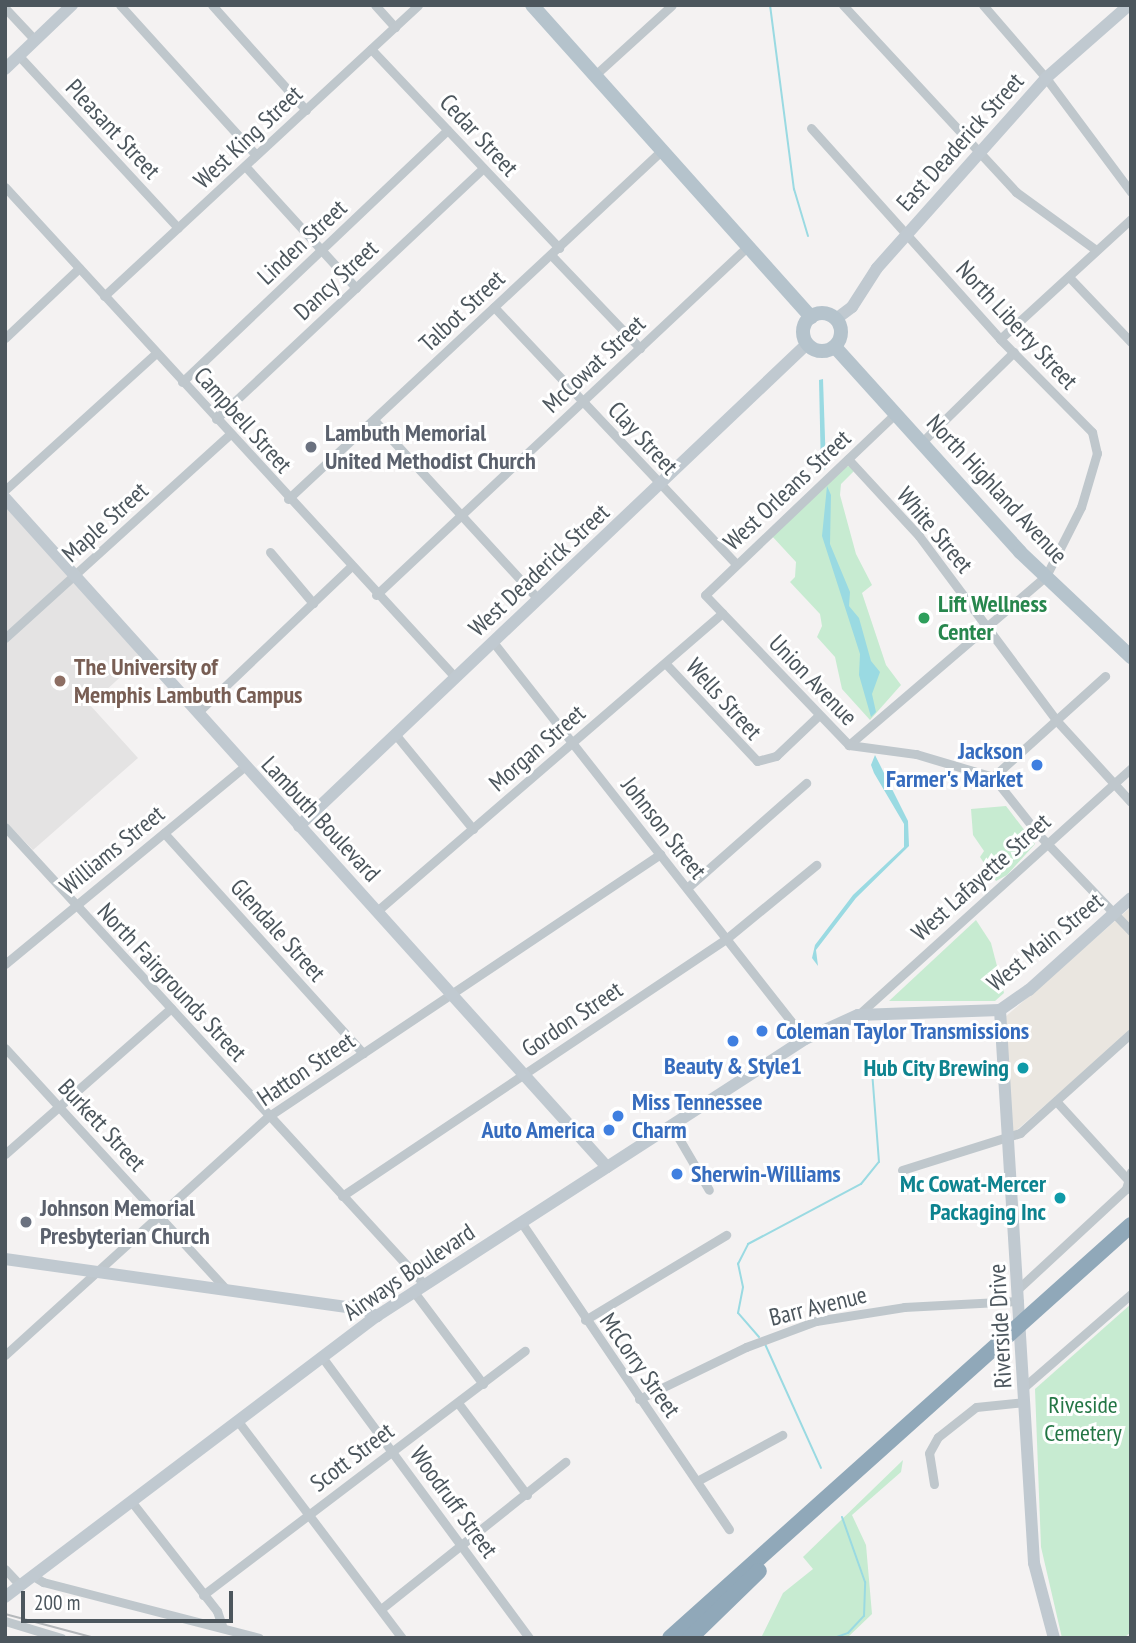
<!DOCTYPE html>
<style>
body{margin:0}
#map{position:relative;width:1136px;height:1643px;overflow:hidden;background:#f4f2f2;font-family:"PT Sans Narrow",sans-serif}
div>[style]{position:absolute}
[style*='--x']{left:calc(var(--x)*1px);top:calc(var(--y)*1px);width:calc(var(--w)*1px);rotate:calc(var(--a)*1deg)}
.commercial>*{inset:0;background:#eae6e0}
.education>*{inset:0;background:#e4e3e3}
.green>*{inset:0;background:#c7ebd1}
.water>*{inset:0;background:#9adae2}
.stream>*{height:2px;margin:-1px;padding:0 1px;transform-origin:1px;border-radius:1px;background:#9adae2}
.street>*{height:9px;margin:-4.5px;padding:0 4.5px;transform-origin:4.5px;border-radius:4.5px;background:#bfc7cc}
.secondary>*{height:12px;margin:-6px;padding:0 6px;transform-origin:6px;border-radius:6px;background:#c0c9d0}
.primary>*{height:14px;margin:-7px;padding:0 7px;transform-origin:7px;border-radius:7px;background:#b5c3cc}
.primary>.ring{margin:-7px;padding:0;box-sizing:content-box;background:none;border:14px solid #b5c3cc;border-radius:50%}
.highway>*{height:16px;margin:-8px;padding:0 8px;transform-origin:8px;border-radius:8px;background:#90a8b9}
.rail>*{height:2px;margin:-1px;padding:0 1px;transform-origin:1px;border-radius:1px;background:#b5b8bb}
.dots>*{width:19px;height:19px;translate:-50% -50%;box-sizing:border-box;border:4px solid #fff;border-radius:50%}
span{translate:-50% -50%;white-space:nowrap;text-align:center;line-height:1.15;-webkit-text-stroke:6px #fff;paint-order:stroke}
.street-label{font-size:24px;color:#4c565d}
.worship-label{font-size:24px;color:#5b616d;font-weight:700}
.left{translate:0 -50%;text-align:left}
.leisure-label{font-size:24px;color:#27864d;font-weight:700}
.education-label{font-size:24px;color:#785e54;font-weight:700}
.shop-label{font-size:24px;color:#366cbe;font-weight:700}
.right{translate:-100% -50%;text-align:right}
.culture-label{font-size:24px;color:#0d838f;font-weight:700}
.park-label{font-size:24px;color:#247645}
.frame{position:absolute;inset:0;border:7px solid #4c565d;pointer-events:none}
.scale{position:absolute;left:21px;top:1591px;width:212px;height:32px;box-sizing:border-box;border:4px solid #4c565d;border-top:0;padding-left:9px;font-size:21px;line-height:24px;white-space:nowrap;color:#4c565d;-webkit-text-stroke:5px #fff;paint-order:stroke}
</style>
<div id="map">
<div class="commercial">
<div style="clip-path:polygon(1131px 907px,1131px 1030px,1010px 1136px,1005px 1017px)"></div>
</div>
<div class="education">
<div style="clip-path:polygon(5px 504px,141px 658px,90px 705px,138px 758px,33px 850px,5px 821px)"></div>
</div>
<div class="green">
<div style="clip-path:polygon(850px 466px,854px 471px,841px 484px,840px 495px,856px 554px,872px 585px,862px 593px,886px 665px,901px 685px,870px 720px,842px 689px,835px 657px,817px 637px,822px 626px,820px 614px,790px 582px,795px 577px,796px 562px,771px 535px,843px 467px)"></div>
<div style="clip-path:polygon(1006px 806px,1035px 844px,1007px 875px,996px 881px,980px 857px,984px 851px,973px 835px,971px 809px)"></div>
<div style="clip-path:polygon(976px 920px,991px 943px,1004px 993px,995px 1001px,889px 1001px)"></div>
<div style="clip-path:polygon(1131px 1304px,1131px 1632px,1124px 1638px,1062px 1638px,1041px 1547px,1035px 1389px)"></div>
<div style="clip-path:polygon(903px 1460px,901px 1472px,852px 1515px,866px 1545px,872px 1614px,847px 1638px,761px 1638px,783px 1593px,813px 1569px,803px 1557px)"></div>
</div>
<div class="water">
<div style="clip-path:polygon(823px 379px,826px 468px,821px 472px,819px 380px)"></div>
<div style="clip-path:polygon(827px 486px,831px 495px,830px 544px,850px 592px,849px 606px,859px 618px,871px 661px,880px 672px,872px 694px,876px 712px,871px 717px,859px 675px,860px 654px,822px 536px)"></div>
<div style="clip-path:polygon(875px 755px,908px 821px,909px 846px,856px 898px,816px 950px,818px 966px,812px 958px,815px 945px,853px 895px,904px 847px,904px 824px,874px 773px,871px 765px)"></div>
</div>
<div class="stream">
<div style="--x:770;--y:5;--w:186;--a:82.6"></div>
<div style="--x:794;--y:189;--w:49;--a:73.4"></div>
<div style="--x:759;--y:1337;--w:32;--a:-131"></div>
<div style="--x:738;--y:1313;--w:26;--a:-79"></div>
<div style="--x:743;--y:1287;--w:24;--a:-102"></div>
<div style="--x:738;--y:1264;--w:22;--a:-63"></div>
<div style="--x:748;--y:1244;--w:128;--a:-28"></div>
<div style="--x:861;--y:1184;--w:28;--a:-51"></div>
<div style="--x:879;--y:1162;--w:91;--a:-94.4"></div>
<div style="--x:765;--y:1344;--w:136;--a:65.7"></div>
<div style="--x:834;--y:1638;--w:15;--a:-20"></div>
<div style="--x:848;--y:1633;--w:23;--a:-47"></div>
<div style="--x:864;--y:1616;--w:34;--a:-88"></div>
<div style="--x:865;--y:1582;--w:69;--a:-109.5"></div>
</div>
<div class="street">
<div style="--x:120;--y:5;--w:202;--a:47.8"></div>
<div style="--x:212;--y:5;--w:141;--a:48.2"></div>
<div style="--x:375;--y:5;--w:30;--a:48"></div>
<div style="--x:843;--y:5;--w:255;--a:47.2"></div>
<div style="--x:1016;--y:192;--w:99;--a:35.9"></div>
<div style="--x:983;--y:5;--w:96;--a:49.2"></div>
<div style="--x:1046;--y:78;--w:142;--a:53.3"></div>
<div style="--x:5;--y:8;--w:44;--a:46.8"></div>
<div style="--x:371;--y:49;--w:274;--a:46.6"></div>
<div style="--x:19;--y:56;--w:234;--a:47.2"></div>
<div style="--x:594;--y:76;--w:105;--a:-42.3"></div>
<div style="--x:811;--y:128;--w:283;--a:48.1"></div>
<div style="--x:1000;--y:339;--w:131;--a:45.3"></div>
<div style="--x:1092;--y:432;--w:22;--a:77"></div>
<div style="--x:1097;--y:453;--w:56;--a:106.5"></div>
<div style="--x:1081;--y:507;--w:77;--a:116.9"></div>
<div style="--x:1046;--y:576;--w:260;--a:139.4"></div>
<div style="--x:245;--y:166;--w:165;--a:47.7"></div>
<div style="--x:5;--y:187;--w:665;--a:47.44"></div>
<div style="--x:551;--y:255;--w:129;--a:46.3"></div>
<div style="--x:1069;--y:277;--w:90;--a:46.4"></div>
<div style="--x:104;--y:296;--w:428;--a:-42.8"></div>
<div style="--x:494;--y:307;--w:353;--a:46.7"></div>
<div style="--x:5;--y:338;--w:102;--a:-43.4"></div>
<div style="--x:1000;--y:339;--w:178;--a:-42.5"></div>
<div style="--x:182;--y:382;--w:366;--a:-43.5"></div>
<div style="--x:895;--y:414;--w:262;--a:136.4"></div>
<div style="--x:705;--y:595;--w:208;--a:46.2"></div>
<div style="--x:849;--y:745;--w:68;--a:7.7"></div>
<div style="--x:916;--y:754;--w:80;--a:16.6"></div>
<div style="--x:216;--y:419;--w:366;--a:-43.2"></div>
<div style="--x:374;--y:420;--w:243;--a:47.5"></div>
<div style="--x:921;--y:443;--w:130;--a:-44.4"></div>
<div style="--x:848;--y:459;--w:105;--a:47.3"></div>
<div style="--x:919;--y:536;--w:229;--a:53.3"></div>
<div style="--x:1056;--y:720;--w:111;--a:47.6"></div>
<div style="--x:5;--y:490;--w:204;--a:-42.2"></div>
<div style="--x:288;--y:499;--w:510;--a:-43.01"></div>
<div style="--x:270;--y:552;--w:67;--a:49.9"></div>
<div style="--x:376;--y:595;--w:509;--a:-43.17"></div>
<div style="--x:5;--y:638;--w:304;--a:-42.2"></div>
<div style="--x:493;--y:642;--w:505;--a:51.84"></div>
<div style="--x:666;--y:664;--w:133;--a:46.8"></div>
<div style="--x:757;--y:761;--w:20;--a:-15"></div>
<div style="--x:776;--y:756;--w:58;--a:-43.6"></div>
<div style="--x:198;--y:712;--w:210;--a:-43.6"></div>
<div style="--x:395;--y:734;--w:123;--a:50.6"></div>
<div style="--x:993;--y:777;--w:75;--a:51.5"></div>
<div style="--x:1040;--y:836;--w:132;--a:46.2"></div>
<div style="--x:993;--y:777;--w:151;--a:-42"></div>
<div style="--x:5;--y:827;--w:621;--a:47.48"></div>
<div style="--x:164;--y:833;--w:297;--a:47.9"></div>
<div style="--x:687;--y:888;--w:159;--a:-41.4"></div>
<div style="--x:377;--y:911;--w:456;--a:-40.8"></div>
<div style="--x:5;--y:964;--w:310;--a:-39.5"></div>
<div style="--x:858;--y:1015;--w:368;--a:-42.1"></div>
<div style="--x:5;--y:1048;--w:328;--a:47.5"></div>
<div style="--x:1056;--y:1101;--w:110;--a:47.6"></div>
<div style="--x:671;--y:1125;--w:75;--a:59.7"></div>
<div style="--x:5;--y:1154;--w:221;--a:-41.3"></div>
<div style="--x:902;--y:1170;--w:124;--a:-17.4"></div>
<div style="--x:1020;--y:1133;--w:149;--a:-42"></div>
<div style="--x:342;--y:1196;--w:462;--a:-33.8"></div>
<div style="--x:726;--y:939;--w:117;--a:-39.4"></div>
<div style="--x:521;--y:1222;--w:371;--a:55.9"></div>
<div style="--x:1019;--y:1288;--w:146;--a:-42.8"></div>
<div style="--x:1126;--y:1189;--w:18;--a:-74"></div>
<div style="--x:414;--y:1292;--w:115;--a:53.1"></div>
<div style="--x:585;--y:1320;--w:165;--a:-31.1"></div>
<div style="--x:5;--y:1355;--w:356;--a:-42.2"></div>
<div style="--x:269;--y:1116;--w:471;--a:-33.8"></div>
<div style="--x:322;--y:1357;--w:349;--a:53.6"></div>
<div style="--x:1024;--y:1387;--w:142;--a:-41"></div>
<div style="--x:639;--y:1399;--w:119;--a:-25.9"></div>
<div style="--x:746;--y:1347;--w:75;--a:-20.4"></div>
<div style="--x:816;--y:1321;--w:89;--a:-9"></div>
<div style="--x:904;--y:1307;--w:115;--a:-3"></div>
<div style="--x:458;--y:1403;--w:115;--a:53.1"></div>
<div style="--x:237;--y:1420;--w:273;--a:52.9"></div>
<div style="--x:697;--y:1481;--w:97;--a:-28.4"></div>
<div style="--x:934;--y:1484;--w:31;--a:-99"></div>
<div style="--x:929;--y:1453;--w:18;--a:-61"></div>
<div style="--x:938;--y:1437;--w:48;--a:-38.3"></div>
<div style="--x:976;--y:1407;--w:49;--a:-5.8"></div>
<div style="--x:131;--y:1501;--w:140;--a:52"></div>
<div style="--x:217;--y:1611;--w:18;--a:71"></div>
<div style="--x:5;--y:1569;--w:22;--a:47"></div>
<div style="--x:33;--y:1576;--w:12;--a:31"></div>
<div style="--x:43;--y:1582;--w:223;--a:14.5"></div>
<div style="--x:203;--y:1595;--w:404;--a:-37.2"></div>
<div style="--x:381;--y:1609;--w:236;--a:-38.6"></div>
<div style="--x:5;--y:1621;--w:59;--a:16.9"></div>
</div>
<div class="secondary">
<div style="--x:5;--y:69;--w:93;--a:-43.7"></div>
<div style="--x:836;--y:319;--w:20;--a:-37"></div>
<div style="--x:852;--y:307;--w:46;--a:-57.3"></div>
<div style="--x:877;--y:268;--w:254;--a:-48.3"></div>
<div style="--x:1046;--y:78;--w:111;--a:-41.3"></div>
<div style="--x:5;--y:498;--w:900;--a:48.02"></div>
<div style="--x:299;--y:826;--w:700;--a:-43.5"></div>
<div style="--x:1000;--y:1010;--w:554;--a:86.48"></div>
<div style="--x:1034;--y:1563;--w:78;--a:75.1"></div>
<div style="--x:5;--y:1259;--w:361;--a:8"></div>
<div style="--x:363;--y:1309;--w:16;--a:27"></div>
<div style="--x:5;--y:1597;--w:466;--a:-37.1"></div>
<div style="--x:377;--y:1316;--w:510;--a:-32.91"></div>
<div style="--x:805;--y:1039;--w:58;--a:-24.4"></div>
<div style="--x:858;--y:1015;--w:142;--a:-2"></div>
<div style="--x:1000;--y:1010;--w:35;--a:-35"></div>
<div style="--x:1029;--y:990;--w:137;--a:-42"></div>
</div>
<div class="primary">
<div style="--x:532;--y:5;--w:419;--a:48.2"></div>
<div class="ring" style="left:803px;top:313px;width:24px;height:24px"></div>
<div style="--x:835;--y:347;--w:276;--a:47.9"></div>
<div style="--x:1020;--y:552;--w:153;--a:43.4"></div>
</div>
<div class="highway">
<div style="--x:670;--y:1638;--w:619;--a:-41.86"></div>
<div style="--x:690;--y:1638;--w:96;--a:-44.2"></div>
</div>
<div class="rail">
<div style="--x:5;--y:1614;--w:93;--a:14.9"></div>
</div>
<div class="dots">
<div style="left:311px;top:447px;background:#6b7280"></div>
<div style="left:924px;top:618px;background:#2e9e5b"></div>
<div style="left:60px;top:681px;background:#8d6e63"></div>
<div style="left:1037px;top:765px;background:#3f7fe0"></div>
<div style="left:762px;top:1031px;background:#3f7fe0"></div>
<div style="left:733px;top:1041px;background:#3f7fe0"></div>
<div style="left:1023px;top:1068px;background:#0f9aa8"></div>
<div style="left:618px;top:1116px;background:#3f7fe0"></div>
<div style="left:609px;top:1130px;background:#3f7fe0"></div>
<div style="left:677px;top:1174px;background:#3f7fe0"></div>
<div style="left:1060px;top:1198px;background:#0f9aa8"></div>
<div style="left:26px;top:1222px;background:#6b7280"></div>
</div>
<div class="street-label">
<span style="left:113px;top:129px;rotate:47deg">Pleasant Street</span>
<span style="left:479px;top:135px;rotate:47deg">Cedar Street</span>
<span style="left:248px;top:137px;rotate:-43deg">West King Street</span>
<span style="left:960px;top:142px;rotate:-48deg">East Deaderick Street</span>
<span style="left:302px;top:242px;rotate:-43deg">Linden Street</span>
<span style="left:336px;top:280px;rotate:-43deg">Dancy Street</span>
<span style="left:462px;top:311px;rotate:-43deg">Talbot Street</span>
<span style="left:1017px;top:325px;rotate:47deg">North Liberty Street</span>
<span style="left:594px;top:364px;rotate:-43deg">McCowat Street</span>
<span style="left:243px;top:420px;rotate:48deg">Campbell Street</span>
<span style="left:643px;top:438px;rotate:47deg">Clay Street</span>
<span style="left:997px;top:489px;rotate:47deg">North Highland Avenue</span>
<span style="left:787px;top:490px;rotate:-43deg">West Orleans Street</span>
<span style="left:105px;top:522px;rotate:-42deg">Maple Street</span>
<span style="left:935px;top:530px;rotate:50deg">White Street</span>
<span style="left:539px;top:570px;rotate:-43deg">West Deaderick Street</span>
<span style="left:813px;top:680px;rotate:46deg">Union Avenue</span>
<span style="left:724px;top:699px;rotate:48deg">Wells Street</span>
<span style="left:537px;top:748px;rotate:-41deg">Morgan Street</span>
<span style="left:321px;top:819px;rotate:47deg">Lambuth Boulevard</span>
<span style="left:664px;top:828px;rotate:52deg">Johnson Street</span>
<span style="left:112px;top:850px;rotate:-39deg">Williams Street</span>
<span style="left:981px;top:877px;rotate:-42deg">West Lafayette Street</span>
<span style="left:278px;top:930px;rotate:48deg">Glendale Street</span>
<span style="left:1045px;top:942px;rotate:-39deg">West Main Street</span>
<span style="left:172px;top:982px;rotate:47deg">North Fairgrounds Street</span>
<span style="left:572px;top:1019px;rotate:-34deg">Gordon Street</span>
<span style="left:306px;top:1069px;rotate:-34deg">Hatton Street</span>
<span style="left:102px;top:1125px;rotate:47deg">Burkett Street</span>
<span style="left:409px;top:1272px;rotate:-34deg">Airways Boulevard</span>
<span style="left:818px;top:1306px;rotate:-14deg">Barr Avenue</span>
<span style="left:1000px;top:1326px;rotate:-93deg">Riverside Drive</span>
<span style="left:640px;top:1365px;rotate:55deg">McCorry Street</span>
<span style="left:352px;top:1457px;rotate:-37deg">Scott Street</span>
<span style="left:454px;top:1502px;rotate:54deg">Woodruff Street</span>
</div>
<div class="worship-label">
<span class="left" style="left:325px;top:447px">Lambuth Memorial<br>United Methodist Church</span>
<span class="left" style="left:40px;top:1222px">Johnson Memorial<br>Presbyterian Church</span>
</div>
<div class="leisure-label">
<span class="left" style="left:938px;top:618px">Lift Wellness<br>Center</span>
</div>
<div class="education-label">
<span class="left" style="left:74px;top:681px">The University of<br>Memphis Lambuth Campus</span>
</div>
<div class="shop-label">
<span class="right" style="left:1023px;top:765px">Jackson<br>Farmer's Market</span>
<span class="left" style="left:776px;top:1031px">Coleman Taylor Transmissions</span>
<span style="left:733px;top:1066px">Beauty &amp; Style1</span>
<span class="left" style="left:632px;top:1116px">Miss Tennessee<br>Charm</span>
<span class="right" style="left:595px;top:1130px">Auto America</span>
<span class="left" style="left:691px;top:1174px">Sherwin-Williams</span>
</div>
<div class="culture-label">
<span class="right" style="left:1009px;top:1068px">Hub City Brewing</span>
<span class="right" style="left:1046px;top:1198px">Mc Cowat-Mercer<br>Packaging Inc</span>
</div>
<div class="park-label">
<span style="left:1083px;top:1419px">Riveside<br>Cemetery</span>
</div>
<div class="frame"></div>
<div class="scale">200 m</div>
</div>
